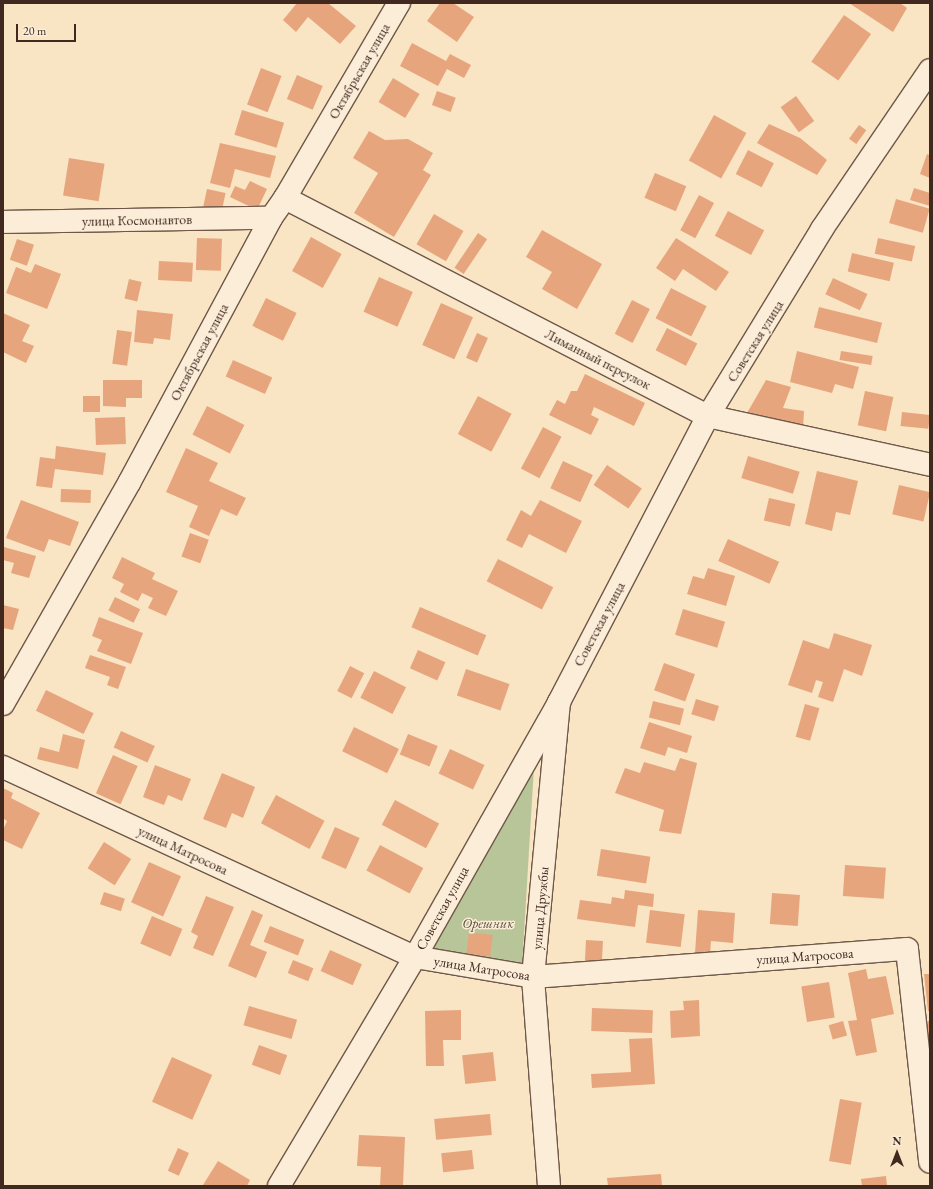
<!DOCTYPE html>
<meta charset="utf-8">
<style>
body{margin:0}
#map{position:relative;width:933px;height:1189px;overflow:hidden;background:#f9e4c3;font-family:"EB Garamond",serif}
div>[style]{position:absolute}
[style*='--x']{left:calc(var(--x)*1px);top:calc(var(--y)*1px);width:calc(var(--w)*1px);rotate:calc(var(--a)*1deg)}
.green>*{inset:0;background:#b8c598}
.building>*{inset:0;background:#e7a57e;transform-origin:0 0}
.roads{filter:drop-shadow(1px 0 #6f5849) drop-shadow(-1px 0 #6f5849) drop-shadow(0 1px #6f5849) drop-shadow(0 -1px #6f5849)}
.street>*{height:22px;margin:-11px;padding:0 11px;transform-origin:11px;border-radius:11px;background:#fbedd8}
.secondary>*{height:22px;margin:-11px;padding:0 11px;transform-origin:11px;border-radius:11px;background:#fbedd8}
span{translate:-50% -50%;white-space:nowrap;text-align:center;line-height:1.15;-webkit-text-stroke:3px #fbedd8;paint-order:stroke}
.street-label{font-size:14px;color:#412920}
.park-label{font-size:14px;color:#5f503e;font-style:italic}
.frame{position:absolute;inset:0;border:4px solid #412920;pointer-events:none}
.north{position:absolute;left:877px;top:1133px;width:40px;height:40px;-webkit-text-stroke:3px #fbedd8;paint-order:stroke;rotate:0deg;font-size:11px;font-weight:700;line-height:16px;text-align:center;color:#412920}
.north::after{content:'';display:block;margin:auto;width:14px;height:18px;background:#412920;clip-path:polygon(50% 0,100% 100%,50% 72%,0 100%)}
.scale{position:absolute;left:16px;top:24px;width:60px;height:18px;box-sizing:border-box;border:2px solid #412920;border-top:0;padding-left:5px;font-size:12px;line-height:14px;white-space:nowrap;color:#412920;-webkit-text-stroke:3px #fbedd8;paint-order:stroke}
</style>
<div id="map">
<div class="green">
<div style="clip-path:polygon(534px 767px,522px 967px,430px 950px)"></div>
</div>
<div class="building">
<div style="clip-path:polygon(297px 3px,328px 3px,356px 26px,340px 44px,308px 17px,296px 32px,283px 20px)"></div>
<div style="clip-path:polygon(440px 3px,453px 3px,474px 17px,457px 42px,427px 21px)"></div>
<div style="clip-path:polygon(849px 3px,900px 3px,907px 8px,893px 32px)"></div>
<div style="left:844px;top:15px;width:33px;height:57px;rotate:35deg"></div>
<div style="clip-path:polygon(412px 43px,446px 61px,450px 54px,471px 65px,464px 78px,447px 69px,438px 86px,400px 66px)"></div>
<div style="left:261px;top:68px;width:22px;height:39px;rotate:21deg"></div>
<div style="left:297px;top:75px;width:28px;height:26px;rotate:23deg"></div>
<div style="left:393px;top:78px;width:31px;height:28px;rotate:31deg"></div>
<div style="left:437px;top:91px;width:20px;height:15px;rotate:20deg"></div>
<div style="left:796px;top:96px;width:31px;height:19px;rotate:54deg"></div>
<div style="left:242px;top:110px;width:44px;height:26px;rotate:17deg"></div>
<div style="left:714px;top:115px;width:37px;height:52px;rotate:29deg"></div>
<div style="clip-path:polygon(769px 124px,800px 138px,827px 160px,817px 175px,757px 143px)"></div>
<div style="left:859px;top:125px;width:9px;height:17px;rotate:36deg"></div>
<div style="clip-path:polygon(369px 131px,385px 140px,408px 139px,433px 153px,423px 170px,431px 175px,394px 237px,354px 213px,378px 173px,353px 158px)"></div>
<div style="clip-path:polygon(220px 143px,276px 156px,270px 178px,235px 169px,230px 188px,210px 183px)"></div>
<div style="left:748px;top:150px;width:29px;height:27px;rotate:27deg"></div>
<div style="clip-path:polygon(927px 154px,930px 155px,930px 178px,920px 174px)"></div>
<div style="left:69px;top:158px;width:36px;height:38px;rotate:9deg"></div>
<div style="left:655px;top:173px;width:34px;height:27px;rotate:23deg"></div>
<div style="clip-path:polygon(250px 181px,267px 189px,257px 210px,230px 197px,235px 186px,245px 190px)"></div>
<div style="clip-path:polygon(914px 188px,930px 193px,930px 206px,910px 200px)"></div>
<div style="left:207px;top:189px;width:19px;height:18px;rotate:12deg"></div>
<div style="left:699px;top:195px;width:17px;height:40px;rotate:28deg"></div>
<div style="left:896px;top:199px;width:35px;height:25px;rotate:16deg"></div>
<div style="left:728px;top:211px;width:41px;height:28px;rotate:28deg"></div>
<div style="left:434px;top:214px;width:34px;height:35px;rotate:30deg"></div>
<div style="clip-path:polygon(542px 230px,602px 264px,577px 309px,542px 289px,552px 272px,526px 257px)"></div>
<div style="left:478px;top:233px;width:11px;height:42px;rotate:34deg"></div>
<div style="left:311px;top:237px;width:35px;height:39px;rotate:29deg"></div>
<div style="left:197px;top:238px;width:25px;height:32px;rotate:2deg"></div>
<div style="clip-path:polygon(676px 238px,729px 272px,716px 291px,683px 269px,675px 281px,656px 268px)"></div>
<div style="left:878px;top:238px;width:38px;height:16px;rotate:12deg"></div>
<div style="left:17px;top:239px;width:18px;height:22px;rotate:19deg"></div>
<div style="left:852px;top:253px;width:43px;height:19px;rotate:13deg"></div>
<div style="left:159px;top:261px;width:34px;height:19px;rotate:3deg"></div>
<div style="clip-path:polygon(35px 264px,61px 274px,47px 309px,6px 293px,16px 267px,31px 273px)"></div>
<div style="left:379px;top:277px;width:37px;height:38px;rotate:24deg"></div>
<div style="left:833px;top:278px;width:38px;height:18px;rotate:25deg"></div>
<div style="left:129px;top:279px;width:13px;height:20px;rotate:13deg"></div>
<div style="left:671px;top:288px;width:40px;height:34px;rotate:27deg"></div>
<div style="left:266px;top:298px;width:34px;height:31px;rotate:26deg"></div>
<div style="left:632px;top:300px;width:20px;height:38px;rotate:27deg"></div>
<div style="left:441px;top:303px;width:35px;height:46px;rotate:24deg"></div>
<div style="left:819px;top:307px;width:65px;height:21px;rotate:14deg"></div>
<div style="clip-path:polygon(137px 310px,173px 314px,170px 340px,154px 338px,153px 344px,134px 342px)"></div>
<div style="clip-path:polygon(3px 313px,30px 325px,22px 341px,34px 346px,26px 363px,3px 352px)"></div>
<div style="left:667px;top:328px;width:34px;height:25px;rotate:27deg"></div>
<div style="left:117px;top:330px;width:15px;height:34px;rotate:8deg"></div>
<div style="left:477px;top:333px;width:12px;height:27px;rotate:24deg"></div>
<div style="clip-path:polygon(797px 351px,859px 367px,853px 389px,835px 384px,832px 393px,790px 382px)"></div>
<div style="left:841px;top:351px;width:32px;height:9px;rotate:9deg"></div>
<div style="left:233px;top:360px;width:43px;height:18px;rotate:24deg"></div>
<div style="clip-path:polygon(585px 374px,645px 403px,634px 426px,594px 407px,591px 415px,599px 419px,591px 435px,549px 415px,557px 400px,565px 404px,571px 391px,577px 391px)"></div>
<div style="clip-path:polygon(103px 380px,142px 380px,142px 398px,126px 398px,126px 407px,103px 406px)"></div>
<div style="clip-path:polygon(766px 380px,791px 387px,783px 408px,804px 411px,803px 429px,743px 420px)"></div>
<div style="left:865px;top:391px;width:29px;height:35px;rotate:12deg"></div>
<div style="left:83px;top:396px;width:17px;height:16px"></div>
<div style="left:478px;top:396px;width:38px;height:43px;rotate:28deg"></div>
<div style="left:207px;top:406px;width:42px;height:32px;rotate:27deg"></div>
<div style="left:902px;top:412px;width:28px;height:14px;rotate:6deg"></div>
<div style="left:125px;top:417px;width:27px;height:30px;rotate:88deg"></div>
<div style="left:543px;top:427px;width:21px;height:47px;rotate:28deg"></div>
<div style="clip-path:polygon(56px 446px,106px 453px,103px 475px,55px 469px,52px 488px,36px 486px,40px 457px,55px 459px)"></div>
<div style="clip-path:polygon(186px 448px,218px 463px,209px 481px,246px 498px,237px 516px,221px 509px,209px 536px,189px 527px,198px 506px,166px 492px)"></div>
<div style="left:748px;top:456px;width:54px;height:23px;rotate:17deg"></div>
<div style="left:563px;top:461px;width:33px;height:30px;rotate:25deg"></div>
<div style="left:607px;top:465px;width:42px;height:24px;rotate:34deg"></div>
<div style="clip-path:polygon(817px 471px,858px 481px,850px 515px,836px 512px,832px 531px,805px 524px)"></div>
<div style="left:899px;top:485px;width:32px;height:30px;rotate:13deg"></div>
<div style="left:61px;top:489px;width:30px;height:13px;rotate:2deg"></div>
<div style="left:769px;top:498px;width:27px;height:23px;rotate:13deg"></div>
<div style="clip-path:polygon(21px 500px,79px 522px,70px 546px,49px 539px,44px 552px,6px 538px)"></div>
<div style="clip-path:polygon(540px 500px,582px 521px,566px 553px,529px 534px,522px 548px,506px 540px,521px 510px,531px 516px)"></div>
<div style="left:190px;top:533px;width:20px;height:25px;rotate:20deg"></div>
<div style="left:728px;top:539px;width:56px;height:24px;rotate:24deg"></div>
<div style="clip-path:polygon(4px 547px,36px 556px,29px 578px,11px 573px,14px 563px,3px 560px)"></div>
<div style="clip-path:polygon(122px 557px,155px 573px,152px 579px,178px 591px,166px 616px,148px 608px,153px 598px,142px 593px,138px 601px,120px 592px,124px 584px,112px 578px)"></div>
<div style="left:498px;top:559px;width:62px;height:25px;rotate:27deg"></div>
<div style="clip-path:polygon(708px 568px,735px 576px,726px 606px,687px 594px,693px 576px,704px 579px)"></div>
<div style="left:115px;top:597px;width:28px;height:15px;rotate:26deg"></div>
<div style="clip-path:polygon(3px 605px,19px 609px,13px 630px,3px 628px)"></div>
<div style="left:420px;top:607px;width:72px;height:22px;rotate:23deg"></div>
<div style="left:683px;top:609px;width:44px;height:27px;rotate:17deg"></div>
<div style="clip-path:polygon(99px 617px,143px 633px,131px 664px,97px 651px,102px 640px,92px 636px)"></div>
<div style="clip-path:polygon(834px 633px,872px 645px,862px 676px,844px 669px,833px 702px,818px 697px,823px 682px,816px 680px,812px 693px,788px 685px,803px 640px,829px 649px)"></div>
<div style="left:418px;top:650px;width:30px;height:20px;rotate:24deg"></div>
<div style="clip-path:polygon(90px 655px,126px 667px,118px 689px,107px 685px,110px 677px,85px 668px)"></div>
<div style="left:664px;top:663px;width:33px;height:29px;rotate:20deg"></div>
<div style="left:350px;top:666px;width:16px;height:28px;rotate:27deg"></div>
<div style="left:466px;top:669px;width:46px;height:28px;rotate:19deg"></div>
<div style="left:374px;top:671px;width:36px;height:30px;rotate:27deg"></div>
<div style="left:46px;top:690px;width:53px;height:23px;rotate:26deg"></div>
<div style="left:696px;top:699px;width:24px;height:16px;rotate:17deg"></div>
<div style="left:653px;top:701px;width:32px;height:17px;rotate:14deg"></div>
<div style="left:805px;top:704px;width:15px;height:34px;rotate:16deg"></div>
<div style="clip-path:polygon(649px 722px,692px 736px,687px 753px,668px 747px,665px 756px,640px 748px)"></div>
<div style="left:354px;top:727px;width:50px;height:27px;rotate:26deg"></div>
<div style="left:121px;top:731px;width:37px;height:18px;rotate:24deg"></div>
<div style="clip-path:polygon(63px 734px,85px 740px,78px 769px,37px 759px,40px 747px,59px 752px)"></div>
<div style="left:408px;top:734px;width:32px;height:22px;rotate:22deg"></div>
<div style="left:450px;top:749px;width:38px;height:27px;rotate:25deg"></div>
<div style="left:113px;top:755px;width:27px;height:42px;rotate:24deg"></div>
<div style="clip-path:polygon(680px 758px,697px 763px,681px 834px,659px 831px,664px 810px,615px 793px,625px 768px,640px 773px,644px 762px,675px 771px)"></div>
<div style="clip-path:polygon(155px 765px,191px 779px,182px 801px,168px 795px,164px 805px,143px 797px)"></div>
<div style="clip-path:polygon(222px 773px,255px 787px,243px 818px,232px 813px,226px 828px,203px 819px)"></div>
<div style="clip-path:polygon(3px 788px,13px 793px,11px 798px,40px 813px,22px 849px,3px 840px,3px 830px,7px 821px,3px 818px)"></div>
<div style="left:276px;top:795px;width:55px;height:32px;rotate:28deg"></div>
<div style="left:395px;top:800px;width:50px;height:28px;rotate:28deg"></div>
<div style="left:335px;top:827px;width:27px;height:34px;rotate:24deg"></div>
<div style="left:104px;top:842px;width:32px;height:31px;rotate:32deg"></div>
<div style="left:380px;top:845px;width:49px;height:29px;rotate:28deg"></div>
<div style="left:601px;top:849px;width:50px;height:27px;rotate:9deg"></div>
<div style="left:149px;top:862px;width:35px;height:44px;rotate:24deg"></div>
<div style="left:845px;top:865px;width:41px;height:31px;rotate:4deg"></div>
<div style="clip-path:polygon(625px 890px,654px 894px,653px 907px,638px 905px,635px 927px,577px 919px,580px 900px,611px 904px,612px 897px,624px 899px)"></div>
<div style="left:104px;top:892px;width:22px;height:13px;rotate:18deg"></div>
<div style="left:772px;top:893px;width:28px;height:31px;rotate:4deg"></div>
<div style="clip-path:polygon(206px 896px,234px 907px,213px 956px,193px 948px,198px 936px,191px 932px)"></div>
<div style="clip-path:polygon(252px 910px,263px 915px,250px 945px,267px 952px,256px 978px,228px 966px)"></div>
<div style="left:650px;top:910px;width:35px;height:33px;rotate:7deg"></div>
<div style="clip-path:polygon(698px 910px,735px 913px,733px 943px,711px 941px,710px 954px,695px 953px)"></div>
<div style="left:152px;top:916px;width:33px;height:30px;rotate:23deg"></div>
<div style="left:270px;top:926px;width:37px;height:17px;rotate:22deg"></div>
<div style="left:469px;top:932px;width:24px;height:22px;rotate:7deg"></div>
<div style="left:586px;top:940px;width:17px;height:27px;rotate:3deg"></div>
<div style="left:330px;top:950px;width:35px;height:23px;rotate:24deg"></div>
<div style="left:293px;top:960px;width:22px;height:14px;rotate:22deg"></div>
<div style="clip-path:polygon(866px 969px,868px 979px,886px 976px,894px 1014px,871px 1019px,877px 1052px,856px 1056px,848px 1021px,857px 1020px,848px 973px)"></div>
<div style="clip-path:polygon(924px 974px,930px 974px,930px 1011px,928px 1011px)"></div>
<div style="left:829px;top:982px;width:36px;height:28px;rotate:81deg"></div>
<div style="clip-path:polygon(699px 1000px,700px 1036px,671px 1038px,670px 1011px,684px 1010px,683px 1001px)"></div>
<div style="left:249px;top:1006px;width:50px;height:20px;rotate:16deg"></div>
<div style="left:592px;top:1008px;width:61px;height:23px;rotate:2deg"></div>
<div style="clip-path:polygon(461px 1010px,461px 1040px,443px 1040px,444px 1066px,426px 1066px,425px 1011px)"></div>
<div style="left:843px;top:1021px;width:15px;height:15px;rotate:74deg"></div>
<div style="clip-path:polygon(926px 1021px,930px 1021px,930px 1036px,928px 1037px)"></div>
<div style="clip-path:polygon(652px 1038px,655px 1084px,592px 1088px,591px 1074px,631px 1072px,629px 1039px)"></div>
<div style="left:259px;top:1045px;width:30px;height:21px;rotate:20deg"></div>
<div style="left:493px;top:1052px;width:29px;height:31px;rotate:84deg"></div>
<div style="left:172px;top:1057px;width:44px;height:49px;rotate:24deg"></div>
<div style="left:840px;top:1099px;width:22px;height:63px;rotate:10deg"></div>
<div style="left:490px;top:1114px;width:21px;height:56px;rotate:85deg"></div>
<div style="clip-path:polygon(359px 1135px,405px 1137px,403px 1186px,380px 1186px,381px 1167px,357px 1166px)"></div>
<div style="left:178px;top:1148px;width:12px;height:25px;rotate:24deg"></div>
<div style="left:472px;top:1150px;width:19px;height:31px;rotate:84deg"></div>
<div style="clip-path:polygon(218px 1161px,250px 1180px,247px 1186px,203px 1185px)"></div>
<div style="clip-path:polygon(661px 1174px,662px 1186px,608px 1186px,607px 1178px)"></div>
<div style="clip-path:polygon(886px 1176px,887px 1186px,862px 1186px,861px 1179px)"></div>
</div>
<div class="roads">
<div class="street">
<div style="--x:285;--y:198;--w:476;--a:27.3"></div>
<div style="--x:708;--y:416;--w:227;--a:12.4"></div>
<div style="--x:3;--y:222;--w:268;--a:-0.9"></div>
<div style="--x:3;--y:704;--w:254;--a:-60.3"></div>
<div style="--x:129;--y:483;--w:301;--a:-61.8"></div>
<div style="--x:271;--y:218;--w:24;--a:-55"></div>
<div style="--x:285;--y:198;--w:226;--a:-59.7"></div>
<div style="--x:3;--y:767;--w:454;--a:24.8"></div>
<div style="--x:415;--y:957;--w:120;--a:9.6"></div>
<div style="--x:533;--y:977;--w:375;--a:-4.3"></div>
<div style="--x:907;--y:949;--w:214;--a:83.8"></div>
<div style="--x:549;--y:1186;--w:210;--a:-94.4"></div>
<div style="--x:533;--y:977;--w:276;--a:-84.6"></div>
</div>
<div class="secondary">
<div style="--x:279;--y:1186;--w:266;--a:-59.3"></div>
<div style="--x:415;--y:957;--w:293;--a:-60.5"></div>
<div style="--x:559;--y:702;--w:322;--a:-62.5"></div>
<div style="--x:708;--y:416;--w:219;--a:-58.6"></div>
<div style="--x:822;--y:229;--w:192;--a:-55.8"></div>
</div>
</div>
<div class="street-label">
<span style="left:359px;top:71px;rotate:-60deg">Октябрьская улица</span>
<span style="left:137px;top:220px;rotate:-1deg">улица Космонавтов</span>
<span style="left:755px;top:341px;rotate:-58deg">Советская улица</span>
<span style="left:199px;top:352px;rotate:-62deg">Октябрьская улица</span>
<span style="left:598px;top:359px;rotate:27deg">Лиманный переулок</span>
<span style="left:599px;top:624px;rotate:-62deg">Советская улица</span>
<span style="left:183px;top:850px;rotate:25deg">улица Матросова</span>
<span style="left:442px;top:908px;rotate:-61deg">Советская улица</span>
<span style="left:540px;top:908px;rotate:-85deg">улица Дружбы</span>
<span style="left:805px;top:956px;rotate:-4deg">улица Матросова</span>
<span style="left:482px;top:968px;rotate:9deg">улица Матросова</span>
</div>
<div class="park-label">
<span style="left:488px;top:923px">Орешник</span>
</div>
<div class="frame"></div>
<div class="north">N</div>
<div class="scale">20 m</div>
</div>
